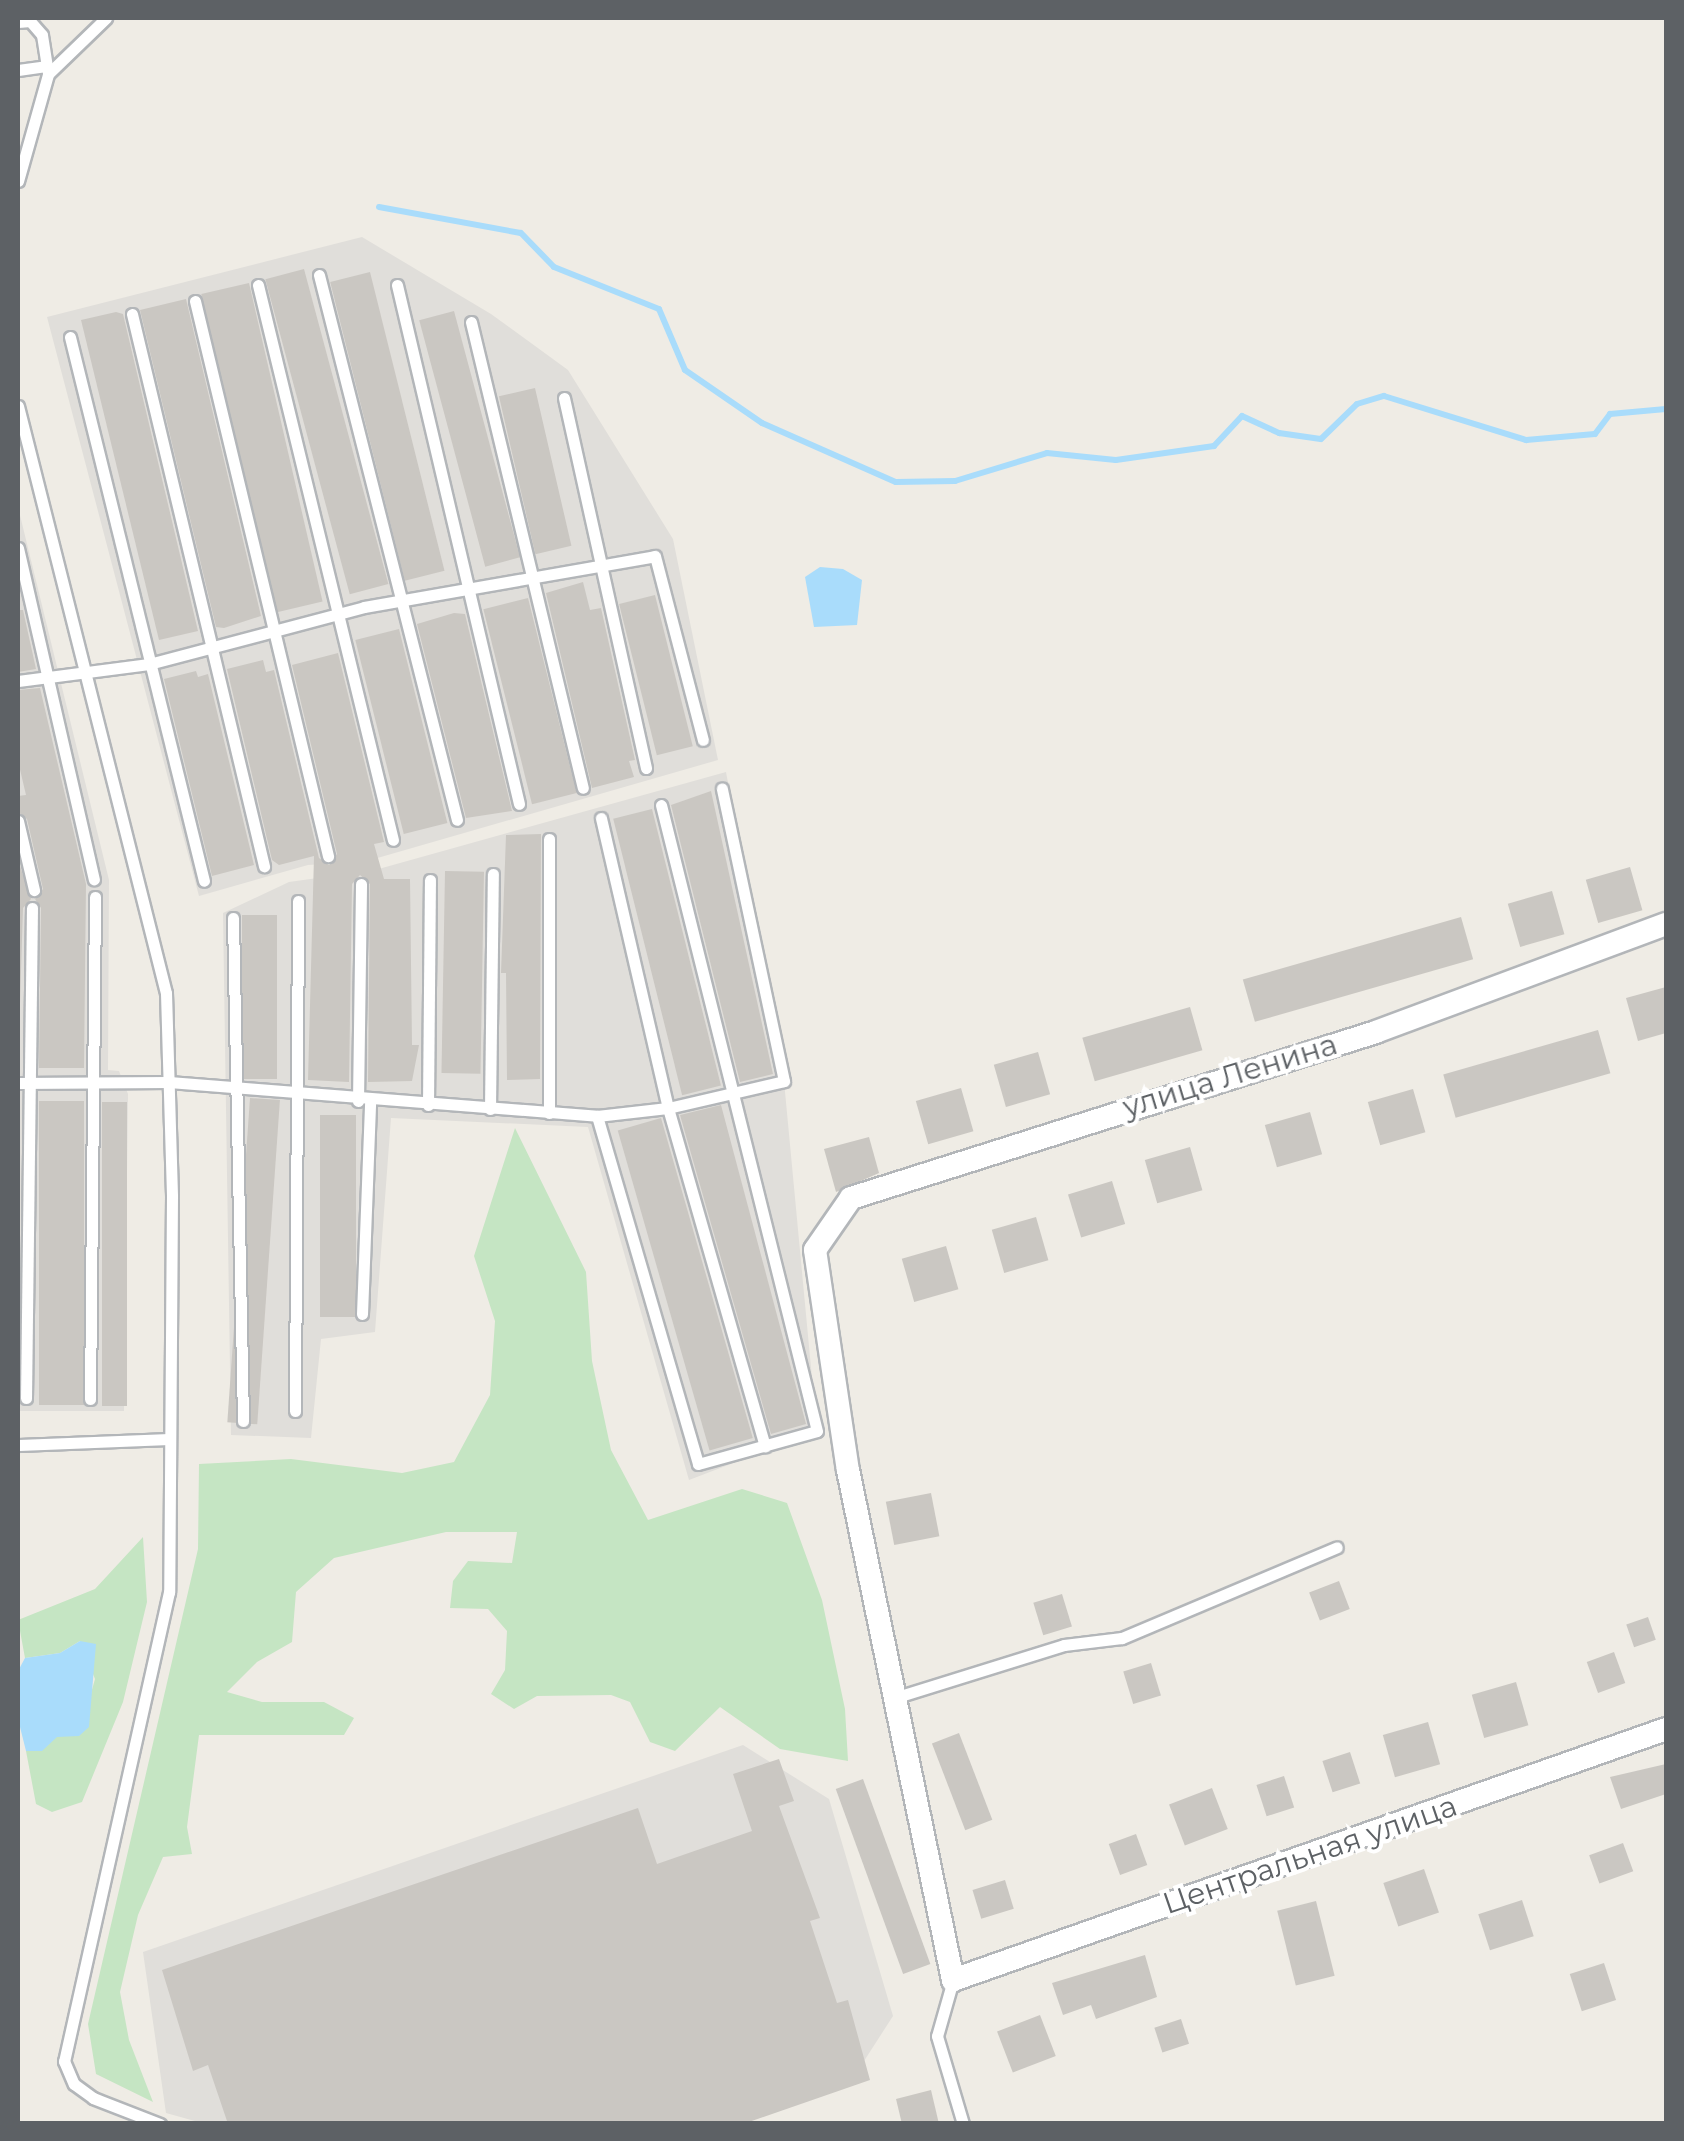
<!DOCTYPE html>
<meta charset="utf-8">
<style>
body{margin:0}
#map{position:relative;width:1684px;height:2141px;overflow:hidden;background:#efece5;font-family:Montserrat,sans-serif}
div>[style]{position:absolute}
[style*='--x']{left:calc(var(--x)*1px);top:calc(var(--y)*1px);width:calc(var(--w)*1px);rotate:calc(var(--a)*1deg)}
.industrial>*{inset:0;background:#e0deda}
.green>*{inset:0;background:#c5e5c3}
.water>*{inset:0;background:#a9dcfb}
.stream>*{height:6px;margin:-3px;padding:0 3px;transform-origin:3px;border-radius:3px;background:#a9dcfb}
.building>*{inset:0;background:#cac7c2;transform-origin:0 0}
.roads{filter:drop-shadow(2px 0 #b3b6b9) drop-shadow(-2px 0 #b3b6b9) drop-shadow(0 2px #b3b6b9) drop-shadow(0 -2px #b3b6b9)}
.lane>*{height:11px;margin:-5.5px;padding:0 5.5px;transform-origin:5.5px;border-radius:5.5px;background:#fff}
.street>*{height:22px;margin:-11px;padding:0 11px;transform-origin:11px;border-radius:11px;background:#fff}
span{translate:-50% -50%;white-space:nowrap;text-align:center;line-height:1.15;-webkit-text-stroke:8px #fff;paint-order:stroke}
.street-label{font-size:30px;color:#5d6165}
.frame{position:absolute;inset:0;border:20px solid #5d6165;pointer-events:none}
</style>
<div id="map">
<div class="industrial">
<div style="clip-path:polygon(362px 237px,491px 314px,568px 370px,673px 539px,718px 760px,367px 861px,308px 865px,199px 896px,47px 317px)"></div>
<div style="clip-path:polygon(18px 507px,109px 880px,108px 1070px,119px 1071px,128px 1094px,124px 1411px,18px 1411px)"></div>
<div style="clip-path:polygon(726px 772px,784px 1081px,817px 1431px,689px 1480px,588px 1127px,391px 1118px,375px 1332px,321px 1339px,311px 1438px,231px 1435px,223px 913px,289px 882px,375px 870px)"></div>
<div style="clip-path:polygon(743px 1745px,829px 1799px,893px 2016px,864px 2061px,743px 2123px,202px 2123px,166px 2113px,143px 1952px)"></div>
</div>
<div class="green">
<div style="clip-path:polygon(515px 1128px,586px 1272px,592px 1361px,611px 1450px,648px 1520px,742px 1489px,787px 1503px,822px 1600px,845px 1709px,848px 1761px,780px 1749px,720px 1707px,675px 1751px,650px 1742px,630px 1702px,611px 1695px,537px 1696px,514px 1709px,491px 1694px,505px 1670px,507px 1631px,488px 1609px,450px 1608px,453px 1581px,468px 1561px,512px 1563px,517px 1532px,446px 1532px,334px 1558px,296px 1592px,292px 1642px,257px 1662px,227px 1692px,262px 1702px,324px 1702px,354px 1718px,344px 1735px,199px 1735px,187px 1827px,192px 1854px,163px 1857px,138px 1915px,120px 1992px,129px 2040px,153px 2102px,96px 2074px,88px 2024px,198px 1549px,199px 1464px,291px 1459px,402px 1473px,454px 1462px,490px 1395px,495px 1321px,474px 1256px)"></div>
<div style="clip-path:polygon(143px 1537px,147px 1602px,123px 1702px,82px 1802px,52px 1812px,36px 1804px,26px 1751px,42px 1750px,57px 1736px,79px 1736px,95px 1679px,80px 1641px,60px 1653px,25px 1658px,18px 1620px,95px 1589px)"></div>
</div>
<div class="water">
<div style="clip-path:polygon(820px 567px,843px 569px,862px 580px,857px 625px,814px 627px,805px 577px)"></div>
<div style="clip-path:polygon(80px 1641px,96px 1644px,89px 1727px,79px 1736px,57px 1737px,42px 1751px,26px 1751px,18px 1719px,18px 1671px,25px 1658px,60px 1653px)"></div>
</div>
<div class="stream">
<div style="--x:379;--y:207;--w:144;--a:10.4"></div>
<div style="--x:521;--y:233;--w:47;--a:45.9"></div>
<div style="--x:554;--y:267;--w:113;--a:21.8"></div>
<div style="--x:659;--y:309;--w:66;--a:66.9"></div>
<div style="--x:685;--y:370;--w:93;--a:34.5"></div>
<div style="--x:762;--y:423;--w:146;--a:23.8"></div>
<div style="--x:896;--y:482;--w:59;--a:-1"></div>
<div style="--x:955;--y:481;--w:96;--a:-16.9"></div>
<div style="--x:1047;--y:453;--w:69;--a:5.8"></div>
<div style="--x:1116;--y:460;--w:99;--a:-8.1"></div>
<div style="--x:1214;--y:446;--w:41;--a:-47"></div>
<div style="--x:1242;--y:416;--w:41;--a:24.7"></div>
<div style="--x:1279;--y:433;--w:42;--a:8.1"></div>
<div style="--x:1321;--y:439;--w:50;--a:-44.2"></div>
<div style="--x:1357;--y:404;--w:28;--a:-17"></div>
<div style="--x:1384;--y:396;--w:149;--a:17.2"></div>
<div style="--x:1526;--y:440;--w:69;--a:-5"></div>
<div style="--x:1595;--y:434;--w:25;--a:-53"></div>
<div style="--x:1610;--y:414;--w:56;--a:-5.1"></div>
</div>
<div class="building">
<div style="left:304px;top:269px;width:326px;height:40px;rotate:75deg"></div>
<div style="left:370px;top:272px;width:308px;height:41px;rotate:76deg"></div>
<div style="left:249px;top:283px;width:327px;height:49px;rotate:77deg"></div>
<div style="clip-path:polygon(186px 299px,261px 616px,224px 628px,216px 627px,140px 310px)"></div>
<div style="left:454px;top:311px;width:255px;height:36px;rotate:75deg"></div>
<div style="clip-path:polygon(116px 312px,123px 314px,198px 631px,159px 640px,81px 320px)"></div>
<div style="left:535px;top:388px;width:162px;height:37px;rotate:77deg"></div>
<div style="clip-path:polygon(583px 582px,590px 610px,601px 608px,635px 760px,629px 761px,634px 777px,592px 788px,546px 593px)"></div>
<div style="left:655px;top:595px;width:156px;height:37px;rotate:76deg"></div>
<div style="left:528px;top:598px;width:201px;height:46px;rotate:76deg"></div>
<div style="clip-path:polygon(18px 610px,23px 610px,36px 669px,18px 672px)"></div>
<div style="clip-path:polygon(454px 613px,465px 614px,512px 811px,466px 818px,417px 624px)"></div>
<div style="left:399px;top:629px;width:200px;height:45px;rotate:76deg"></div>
<div style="clip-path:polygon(338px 653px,384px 842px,374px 844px,384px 879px,410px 879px,412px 1045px,419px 1045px,412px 1081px,368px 1082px,370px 884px,360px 875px,352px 884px,349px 1082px,308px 1080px,314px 856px,279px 865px,272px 860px,227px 669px,263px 660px,266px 672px,274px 670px,319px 858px,329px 865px,337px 854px,292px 665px)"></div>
<div style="clip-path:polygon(196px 671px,198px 677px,208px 674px,254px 865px,212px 876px,164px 679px)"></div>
<div style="clip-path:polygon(40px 688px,86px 884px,84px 1068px,39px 1068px,41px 908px,35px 899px,43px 889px,27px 819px,18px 812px,18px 796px,26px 795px,18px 761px,18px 690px)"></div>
<div style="clip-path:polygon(711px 791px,773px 1074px,740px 1082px,671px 805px)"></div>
<div style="left:652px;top:809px;width:285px;height:40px;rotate:76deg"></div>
<div style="clip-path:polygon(541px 834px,540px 1079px,507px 1080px,506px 973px,501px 973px,506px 835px)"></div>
<div style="clip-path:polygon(18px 860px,31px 899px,23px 908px,18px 1068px)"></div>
<div style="left:1630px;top:867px;width:45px;height:46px;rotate:74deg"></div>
<div style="left:445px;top:871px;width:39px;height:202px;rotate:1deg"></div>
<div style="left:1552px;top:891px;width:45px;height:46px;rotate:74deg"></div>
<div style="left:242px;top:915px;width:35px;height:164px"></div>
<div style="left:1461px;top:917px;width:44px;height:227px;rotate:74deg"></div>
<div style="clip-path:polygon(1666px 987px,1666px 1033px,1638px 1041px,1626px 998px)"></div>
<div style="left:1190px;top:1007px;width:45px;height:112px;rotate:74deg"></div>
<div style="left:1598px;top:1030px;width:45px;height:161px;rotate:74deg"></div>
<div style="left:1038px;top:1052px;width:44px;height:46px;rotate:74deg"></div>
<div style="left:961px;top:1088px;width:45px;height:47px;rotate:74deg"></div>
<div style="left:1413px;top:1089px;width:45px;height:47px;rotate:74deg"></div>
<div style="left:250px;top:1098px;width:30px;height:325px;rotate:4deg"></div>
<div style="left:39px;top:1101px;width:45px;height:304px"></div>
<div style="left:102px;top:1102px;width:25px;height:304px"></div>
<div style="clip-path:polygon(721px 1105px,806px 1424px,771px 1434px,680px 1115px)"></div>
<div style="left:1310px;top:1112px;width:44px;height:47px;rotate:74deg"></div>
<div style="left:320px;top:1115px;width:36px;height:202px"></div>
<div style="left:661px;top:1118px;width:333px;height:45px;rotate:74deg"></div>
<div style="clip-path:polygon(869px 1137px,879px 1173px,836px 1192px,824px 1149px)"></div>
<div style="left:1190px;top:1147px;width:45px;height:47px;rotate:74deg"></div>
<div style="left:1112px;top:1181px;width:45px;height:46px;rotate:73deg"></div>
<div style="left:1036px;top:1217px;width:45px;height:46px;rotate:74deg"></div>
<div style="left:946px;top:1246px;width:45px;height:46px;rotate:74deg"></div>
<div style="left:931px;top:1493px;width:44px;height:46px;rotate:79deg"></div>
<div style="left:1339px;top:1581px;width:30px;height:32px;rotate:69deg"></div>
<div style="left:1062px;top:1594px;width:34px;height:30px;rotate:73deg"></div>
<div style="left:1648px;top:1617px;width:24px;height:23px;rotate:71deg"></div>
<div style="left:1614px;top:1652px;width:33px;height:29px;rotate:70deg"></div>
<div style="left:1151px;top:1663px;width:34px;height:29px;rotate:73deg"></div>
<div style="left:1516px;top:1682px;width:45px;height:46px;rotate:74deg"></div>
<div style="left:1428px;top:1722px;width:44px;height:47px;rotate:74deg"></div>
<div style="left:959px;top:1733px;width:93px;height:29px;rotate:69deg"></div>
<div style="left:1350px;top:1752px;width:33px;height:29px;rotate:72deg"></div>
<div style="clip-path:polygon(779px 1759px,794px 1801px,779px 1806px,820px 1918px,810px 1921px,837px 2003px,848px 2000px,870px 2080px,743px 2124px,228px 2124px,208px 2065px,193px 2071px,162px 1970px,638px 1808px,657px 1864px,752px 1831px,733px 1774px)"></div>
<div style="clip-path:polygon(1666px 1764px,1666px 1794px,1621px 1809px,1610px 1777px)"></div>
<div style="left:1284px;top:1776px;width:33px;height:29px;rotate:72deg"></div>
<div style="left:863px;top:1779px;width:197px;height:29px;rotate:70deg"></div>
<div style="left:1212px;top:1788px;width:44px;height:46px;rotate:69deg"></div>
<div style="left:1136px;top:1834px;width:33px;height:29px;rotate:70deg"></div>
<div style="left:1623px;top:1843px;width:30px;height:36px;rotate:70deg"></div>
<div style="left:1424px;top:1869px;width:46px;height:43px;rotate:71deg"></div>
<div style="left:1005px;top:1880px;width:30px;height:34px;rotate:73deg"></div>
<div style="left:1522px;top:1900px;width:38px;height:46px;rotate:72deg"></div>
<div style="left:1316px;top:1901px;width:77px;height:40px;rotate:76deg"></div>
<div style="clip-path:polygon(1145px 1955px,1157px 1997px,1096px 2019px,1091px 2005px,1063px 2015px,1052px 1983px)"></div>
<div style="left:1604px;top:1963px;width:39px;height:36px;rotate:72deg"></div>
<div style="left:1040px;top:2015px;width:44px;height:46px;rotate:69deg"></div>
<div style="left:1181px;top:2019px;width:26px;height:28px;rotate:72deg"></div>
<div style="clip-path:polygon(931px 2090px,939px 2124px,902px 2124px,896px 2099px)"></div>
</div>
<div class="roads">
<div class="lane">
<div style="--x:18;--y:22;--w:12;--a:-5"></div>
<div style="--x:30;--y:21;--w:18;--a:49"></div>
<div style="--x:42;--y:35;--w:39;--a:81"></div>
<div style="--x:18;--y:70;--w:28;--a:-8"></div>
<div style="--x:18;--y:181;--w:111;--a:-74.3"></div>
<div style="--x:48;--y:74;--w:81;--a:-44"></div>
<div style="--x:319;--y:275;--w:562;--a:75.79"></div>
<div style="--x:258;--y:285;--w:571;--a:76.33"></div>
<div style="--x:397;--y:285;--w:533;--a:76.77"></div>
<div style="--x:195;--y:301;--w:571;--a:76.52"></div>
<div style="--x:132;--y:314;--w:568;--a:76.55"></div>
<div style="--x:471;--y:322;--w:479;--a:76.5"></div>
<div style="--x:70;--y:337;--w:560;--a:76.16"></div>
<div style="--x:564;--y:398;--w:379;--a:77.5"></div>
<div style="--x:18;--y:406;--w:605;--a:75.85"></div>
<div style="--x:166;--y:993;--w:203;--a:88.3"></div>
<div style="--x:172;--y:1196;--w:396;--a:90.4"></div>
<div style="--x:169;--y:1592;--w:481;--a:102.6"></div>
<div style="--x:64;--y:2061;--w:25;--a:67"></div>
<div style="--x:74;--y:2084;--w:24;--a:36"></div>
<div style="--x:93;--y:2098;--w:72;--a:21.2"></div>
<div style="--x:18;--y:548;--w:340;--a:77.1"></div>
<div style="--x:18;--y:681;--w:132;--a:-7.4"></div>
<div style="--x:149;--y:664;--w:222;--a:-14.8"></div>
<div style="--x:364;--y:607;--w:295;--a:-9.9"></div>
<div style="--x:655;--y:556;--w:190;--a:75.4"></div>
<div style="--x:601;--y:818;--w:298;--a:77"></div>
<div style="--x:668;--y:1108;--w:352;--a:74"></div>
<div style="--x:18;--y:821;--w:71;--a:76.9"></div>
<div style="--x:233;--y:918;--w:503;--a:88.86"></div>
<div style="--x:18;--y:1083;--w:151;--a:-0.4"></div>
<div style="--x:169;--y:1082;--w:429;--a:4.5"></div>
<div style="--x:597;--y:1116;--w:71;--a:-6.4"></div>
<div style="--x:668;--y:1108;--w:119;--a:-13.1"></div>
<div style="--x:784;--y:1081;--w:299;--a:-102"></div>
<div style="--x:358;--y:1101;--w:217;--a:-89.2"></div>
<div style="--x:428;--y:1105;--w:225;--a:-89.5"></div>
<div style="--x:490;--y:1109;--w:235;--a:-89.3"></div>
<div style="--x:549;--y:1113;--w:274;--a:-90"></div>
<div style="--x:597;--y:1116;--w:362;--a:73.8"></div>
<div style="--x:698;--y:1464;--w:123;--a:-15.5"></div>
<div style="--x:817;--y:1431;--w:645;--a:-103.99"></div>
<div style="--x:362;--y:1314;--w:213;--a:-87.8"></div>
<div style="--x:26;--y:1398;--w:490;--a:-89.3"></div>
<div style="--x:90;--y:1399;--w:502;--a:-89.43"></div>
<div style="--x:295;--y:1411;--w:510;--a:-89.66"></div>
<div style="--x:18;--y:1445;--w:152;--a:-2.3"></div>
<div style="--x:897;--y:1697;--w:175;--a:-17.3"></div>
<div style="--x:1064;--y:1645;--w:58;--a:-6.9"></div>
<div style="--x:1122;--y:1638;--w:233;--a:-22.9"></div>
<div style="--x:953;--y:1980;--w:58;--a:105.9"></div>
<div style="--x:937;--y:2036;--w:92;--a:73.5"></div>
</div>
<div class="street">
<div style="--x:1666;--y:924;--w:309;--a:159.6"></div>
<div style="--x:1376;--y:1032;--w:551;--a:162.45"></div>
<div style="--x:851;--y:1198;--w:63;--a:124.7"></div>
<div style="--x:815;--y:1250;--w:222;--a:81.5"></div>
<div style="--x:848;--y:1470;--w:521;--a:78.37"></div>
<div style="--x:953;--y:1980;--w:756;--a:-19.39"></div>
</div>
</div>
<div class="street-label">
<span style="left:1230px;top:1076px;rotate:-17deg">улица Ленина</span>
<span style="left:1310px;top:1855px;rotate:-19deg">Центральная улица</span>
</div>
<div class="frame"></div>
</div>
